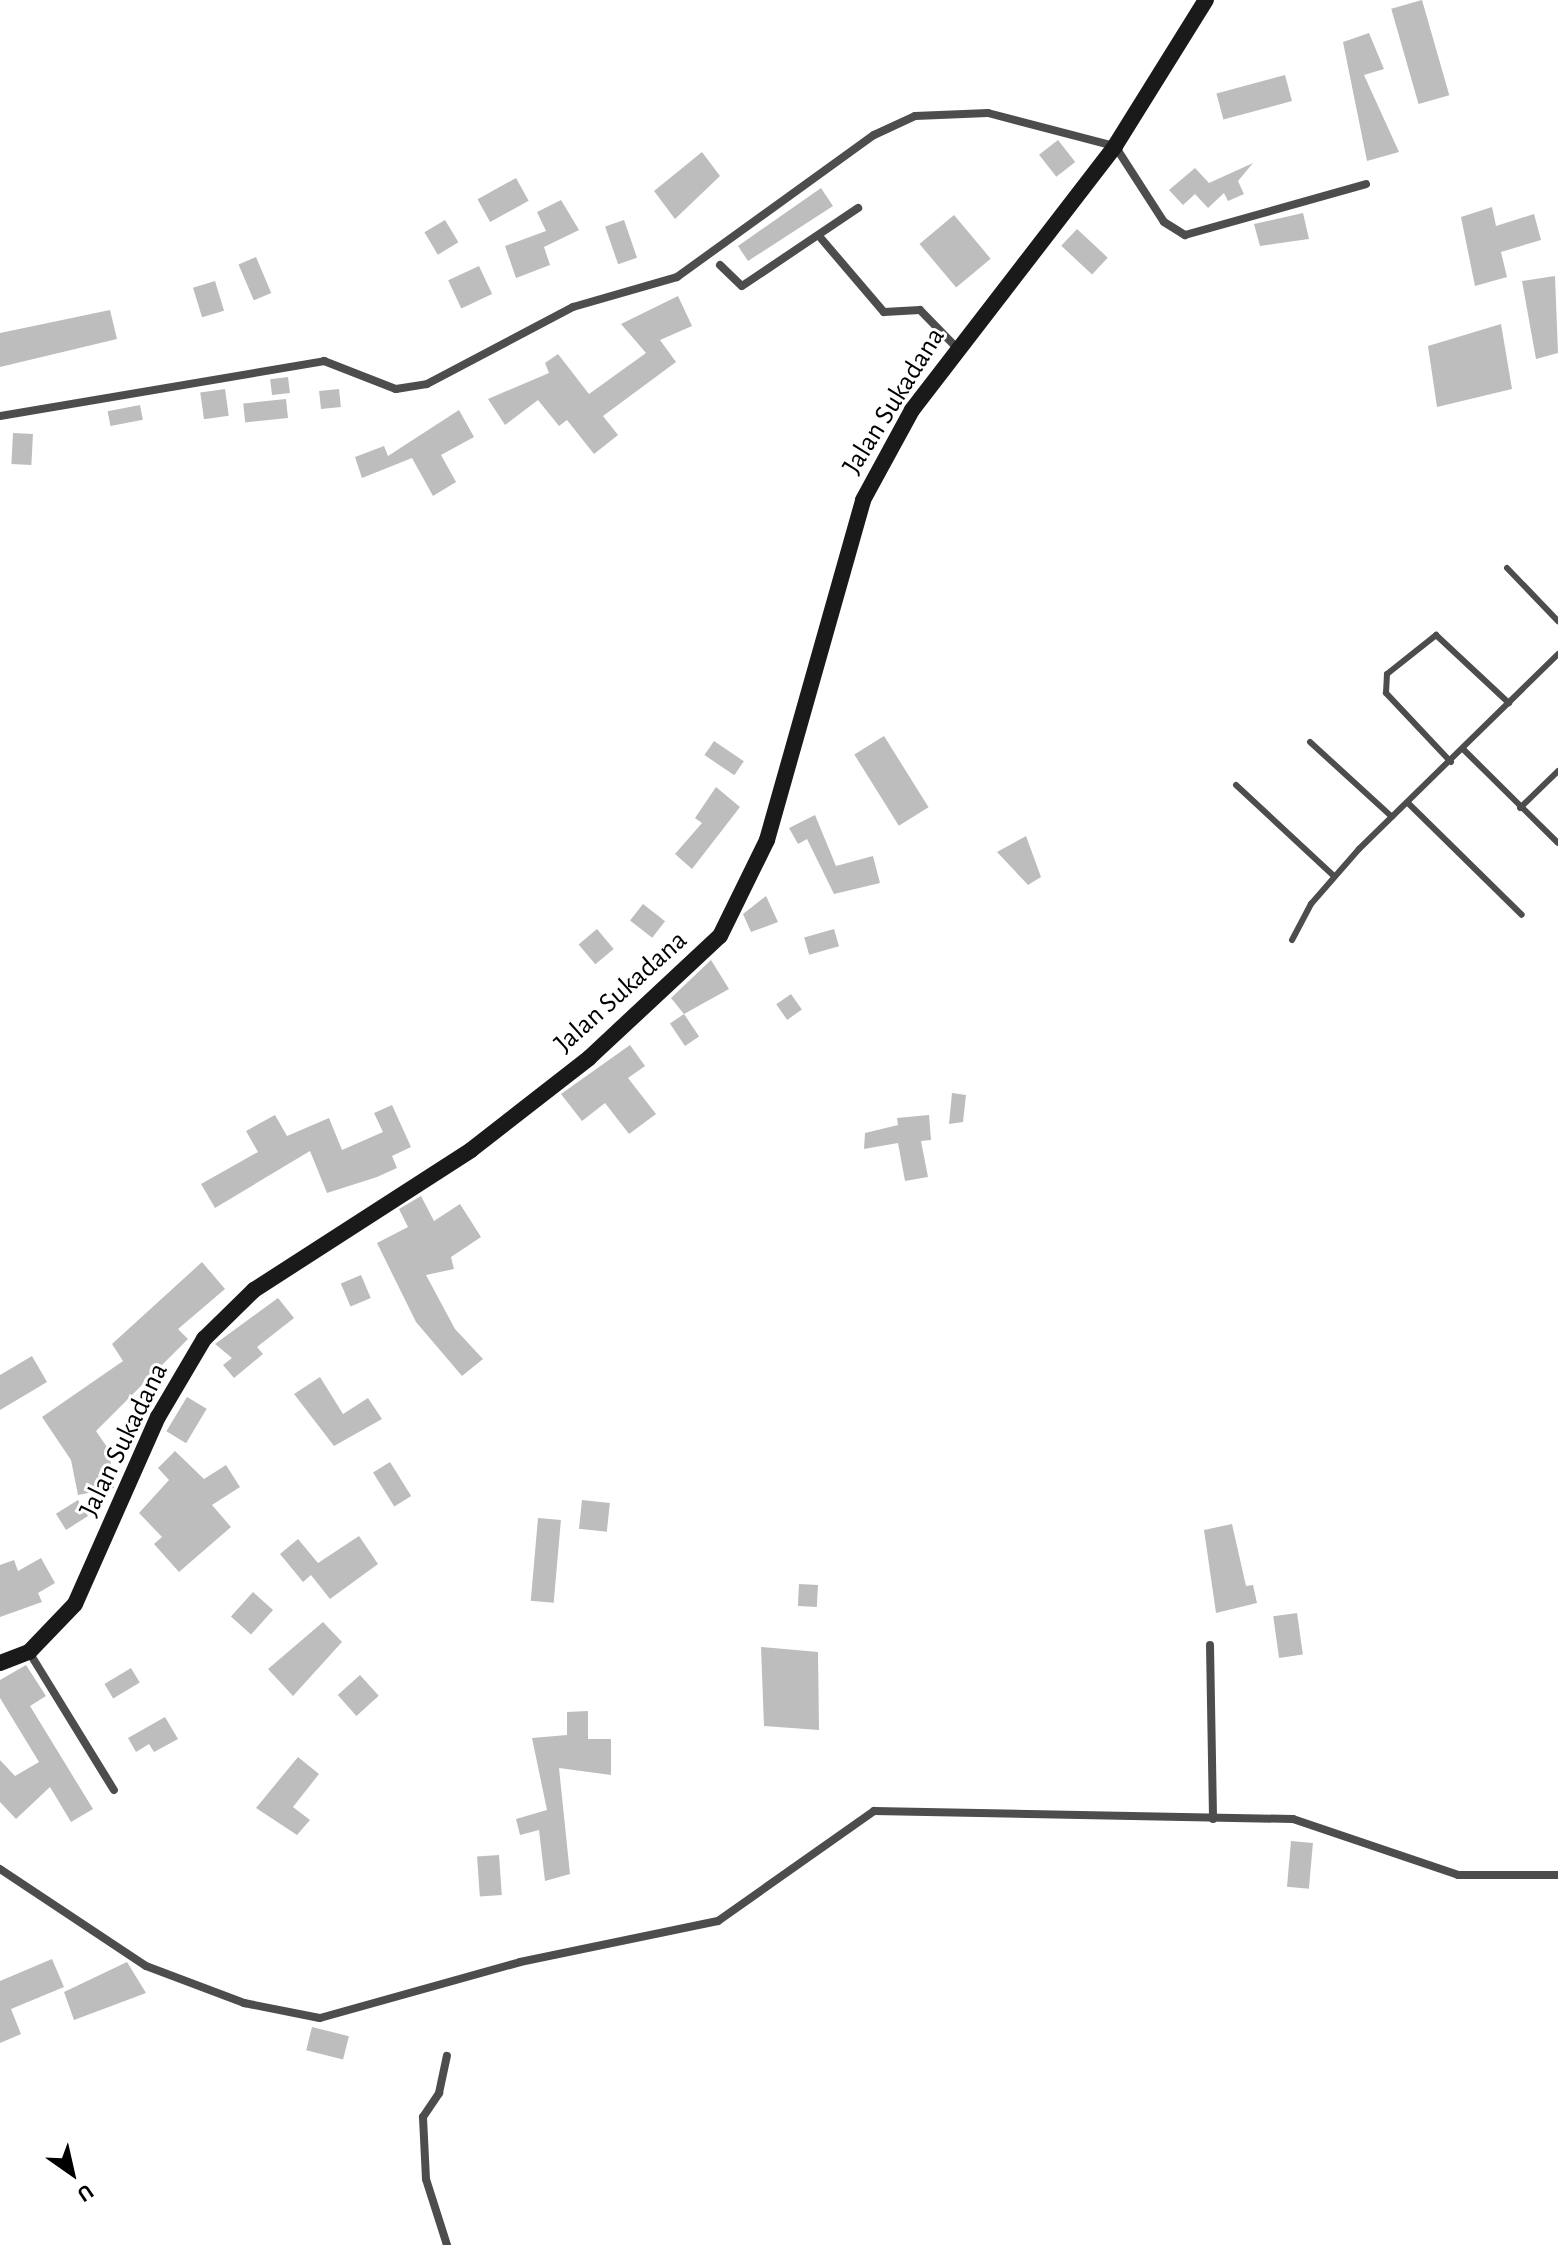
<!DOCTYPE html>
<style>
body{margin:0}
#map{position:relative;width:1558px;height:2245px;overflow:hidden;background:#fff;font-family:"Alegreya Sans",sans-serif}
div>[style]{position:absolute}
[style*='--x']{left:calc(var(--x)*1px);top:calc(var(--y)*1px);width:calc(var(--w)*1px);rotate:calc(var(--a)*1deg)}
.building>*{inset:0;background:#bdbdbd;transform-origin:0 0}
.service>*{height:6px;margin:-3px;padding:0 3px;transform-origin:3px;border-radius:3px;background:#4d4d4d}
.minor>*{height:8px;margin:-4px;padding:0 4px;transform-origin:4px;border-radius:4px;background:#4d4d4d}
.secondary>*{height:16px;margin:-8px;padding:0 8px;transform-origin:8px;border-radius:8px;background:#1a1a1a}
span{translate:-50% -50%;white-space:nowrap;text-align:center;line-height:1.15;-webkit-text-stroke:6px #fff;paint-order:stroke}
.street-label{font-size:28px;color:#000}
.north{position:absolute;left:32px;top:2133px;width:80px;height:80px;-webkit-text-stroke:6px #fff;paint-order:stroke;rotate:146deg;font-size:22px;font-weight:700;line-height:32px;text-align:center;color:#000}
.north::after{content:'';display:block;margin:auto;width:28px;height:36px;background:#000;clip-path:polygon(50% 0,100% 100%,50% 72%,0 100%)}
</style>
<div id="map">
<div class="building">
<div style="left:1422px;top:0;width:99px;height:32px;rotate:74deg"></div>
<div style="clip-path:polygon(1369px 33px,1384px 69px,1364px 75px,1399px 152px,1367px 161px,1343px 42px)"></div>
<div style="left:1285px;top:75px;width:27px;height:71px;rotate:75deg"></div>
<div style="left:1058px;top:140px;width:28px;height:24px;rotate:52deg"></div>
<div style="clip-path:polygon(702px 152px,720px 176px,675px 219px,654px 191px)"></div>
<div style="clip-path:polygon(1253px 163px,1238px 181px,1244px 194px,1228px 201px,1224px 193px,1208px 208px,1195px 194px,1183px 205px,1169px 190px,1195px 168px,1209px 183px)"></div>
<div style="left:516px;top:178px;width:26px;height:44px;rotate:61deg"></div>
<div style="clip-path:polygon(821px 188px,833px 206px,748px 261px,738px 246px)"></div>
<div style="clip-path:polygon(561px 200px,579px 230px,544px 247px,550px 265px,516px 278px,505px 246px,546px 231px,537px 212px)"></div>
<div style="clip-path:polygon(1492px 207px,1496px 226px,1534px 214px,1541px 240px,1501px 252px,1507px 277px,1475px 286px,1461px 217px)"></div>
<div style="clip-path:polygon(1303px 213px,1309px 239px,1260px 246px,1254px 224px)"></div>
<div style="left:954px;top:215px;width:57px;height:45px;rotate:50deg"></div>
<div style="left:445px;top:220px;width:26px;height:24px;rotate:59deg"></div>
<div style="left:624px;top:220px;width:40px;height:20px;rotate:71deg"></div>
<div style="left:1077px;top:229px;width:42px;height:23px;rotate:43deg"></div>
<div style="left:256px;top:257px;width:39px;height:19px;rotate:67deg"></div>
<div style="left:479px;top:266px;width:31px;height:34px;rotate:65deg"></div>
<div style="clip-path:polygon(1555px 276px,1558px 353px,1536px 359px,1522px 281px)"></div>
<div style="left:215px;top:281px;width:31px;height:23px;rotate:73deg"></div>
<div style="clip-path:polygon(678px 296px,692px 326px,660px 340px,676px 362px,603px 416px,618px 435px,594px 454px,567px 420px,559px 426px,538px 400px,505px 425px,488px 399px,549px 373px,545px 363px,558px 354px,589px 394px,646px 353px,621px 324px)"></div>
<div style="clip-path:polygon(110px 310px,117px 339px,0 367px,0 333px)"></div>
<div style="clip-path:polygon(1501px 324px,1512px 389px,1437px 407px,1428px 346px)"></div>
<div style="left:288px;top:377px;width:16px;height:18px;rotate:83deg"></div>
<div style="left:225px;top:389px;width:27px;height:25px;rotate:82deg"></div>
<div style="left:339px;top:389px;width:18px;height:20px;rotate:84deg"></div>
<div style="left:286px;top:399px;width:19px;height:43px;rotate:84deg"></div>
<div style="left:140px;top:405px;width:15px;height:33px;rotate:79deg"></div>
<div style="clip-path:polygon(459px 410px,474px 437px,441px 455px,456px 482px,433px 496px,412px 458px,362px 478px,355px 457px,384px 446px,388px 456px)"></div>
<div style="left:13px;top:433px;width:20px;height:31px;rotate:3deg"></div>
<div style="left:884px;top:736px;width:84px;height:35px;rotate:58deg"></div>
<div style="left:714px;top:741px;width:36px;height:17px;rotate:34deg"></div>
<div style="clip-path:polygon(716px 787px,740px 807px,692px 869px,675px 854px,702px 823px,695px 818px)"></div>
<div style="clip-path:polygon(815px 815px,836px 866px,873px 856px,880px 883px,834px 894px,807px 839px,798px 844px,789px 828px)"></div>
<div style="clip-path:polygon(1026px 836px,1041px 877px,1028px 885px,997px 852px)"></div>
<div style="clip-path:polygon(766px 896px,778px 922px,751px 932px,743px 914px)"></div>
<div style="left:643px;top:904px;width:28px;height:21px;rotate:38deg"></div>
<div style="left:597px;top:929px;width:26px;height:24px;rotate:50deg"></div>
<div style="left:834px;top:929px;width:18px;height:31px;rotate:74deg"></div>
<div style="clip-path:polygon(711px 960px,729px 989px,684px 1014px,671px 998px)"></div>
<div style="left:791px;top:994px;width:19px;height:18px;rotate:55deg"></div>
<div style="left:684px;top:1014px;width:27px;height:17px;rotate:56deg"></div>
<div style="clip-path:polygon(630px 1045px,645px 1066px,628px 1078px,656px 1114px,629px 1134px,605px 1103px,582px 1121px,561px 1094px)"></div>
<div style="clip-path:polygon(952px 1093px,966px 1095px,963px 1122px,949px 1124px)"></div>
<div style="clip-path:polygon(392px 1105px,411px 1147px,392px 1156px,397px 1168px,377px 1177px,327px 1193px,310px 1151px,215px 1208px,201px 1184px,258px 1152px,246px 1131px,275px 1115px,287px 1136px,329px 1118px,342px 1150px,383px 1132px,374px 1113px)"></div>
<div style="clip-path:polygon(929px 1115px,931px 1140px,921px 1141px,928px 1177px,905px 1181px,898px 1143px,864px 1149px,865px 1133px,898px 1125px,897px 1118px)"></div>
<div style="clip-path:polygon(421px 1196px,434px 1221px,460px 1204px,481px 1237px,451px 1257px,454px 1269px,426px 1275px,455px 1329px,483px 1359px,462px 1376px,416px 1322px,377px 1243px,408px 1227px,399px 1209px)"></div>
<div style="clip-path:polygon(202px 1262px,225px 1289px,178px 1329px,188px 1339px,96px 1431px,109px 1450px,114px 1488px,78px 1495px,71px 1460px,42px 1417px,123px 1361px,112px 1344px)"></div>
<div style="left:361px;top:1275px;width:25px;height:22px;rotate:67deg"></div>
<div style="clip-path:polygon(278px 1298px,294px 1318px,257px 1347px,263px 1354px,234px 1378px,223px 1365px,232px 1358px,215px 1344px)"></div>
<div style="clip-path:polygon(32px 1356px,47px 1382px,0 1410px,0 1375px)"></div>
<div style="clip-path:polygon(320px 1377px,343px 1414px,368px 1398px,382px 1419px,334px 1446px,294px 1394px)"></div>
<div style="left:187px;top:1397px;width:23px;height:40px;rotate:31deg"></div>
<div style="clip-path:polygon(175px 1451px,204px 1479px,226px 1465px,240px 1487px,212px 1505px,231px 1527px,179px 1572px,154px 1544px,162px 1537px,139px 1513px,169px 1480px,158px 1468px)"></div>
<div style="left:390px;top:1462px;width:40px;height:20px;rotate:58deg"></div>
<div style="left:78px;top:1500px;width:19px;height:26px;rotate:58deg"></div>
<div style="left:582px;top:1500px;width:28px;height:29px;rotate:6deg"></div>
<div style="left:538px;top:1518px;width:23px;height:83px;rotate:5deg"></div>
<div style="clip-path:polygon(1232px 1524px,1246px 1586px,1253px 1585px,1257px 1603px,1216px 1613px,1204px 1530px)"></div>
<div style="clip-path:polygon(359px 1536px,378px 1564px,330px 1599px,311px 1575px,303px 1582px,280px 1554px,298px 1539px,318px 1563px)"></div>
<div style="clip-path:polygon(41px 1558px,55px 1583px,38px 1593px,42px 1602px,0 1617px,0 1565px,14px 1560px,18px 1571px)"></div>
<div style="left:799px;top:1584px;width:19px;height:22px;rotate:3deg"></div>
<div style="left:253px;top:1592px;width:27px;height:33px;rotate:42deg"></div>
<div style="left:1297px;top:1613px;width:42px;height:24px;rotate:82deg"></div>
<div style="clip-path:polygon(323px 1622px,342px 1642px,293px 1696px,268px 1669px)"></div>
<div style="clip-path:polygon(761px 1647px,818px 1652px,819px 1730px,764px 1726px)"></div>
<div style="clip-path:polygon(26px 1665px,46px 1696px,30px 1706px,93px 1809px,71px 1822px,50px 1787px,16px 1819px,0 1802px,0 1760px,15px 1776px,39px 1762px,0 1698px,0 1680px)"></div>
<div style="left:131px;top:1668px;width:17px;height:31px;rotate:59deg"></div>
<div style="left:360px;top:1675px;width:28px;height:30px;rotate:48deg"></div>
<div style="clip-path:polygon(588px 1711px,588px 1739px,611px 1739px,611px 1775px,559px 1768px,570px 1874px,545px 1881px,539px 1830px,520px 1835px,516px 1819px,547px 1810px,532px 1738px,567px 1735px,567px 1712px)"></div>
<div style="clip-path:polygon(165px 1717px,178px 1739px,154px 1752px,149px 1744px,136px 1752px,128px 1738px)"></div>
<div style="clip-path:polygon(298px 1757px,319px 1774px,293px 1807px,310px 1820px,297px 1835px,256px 1808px)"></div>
<div style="left:1291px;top:1841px;width:22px;height:46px;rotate:5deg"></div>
<div style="left:499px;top:1855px;width:40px;height:22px;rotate:86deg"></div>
<div style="clip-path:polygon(52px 1959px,64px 1987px,11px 2009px,21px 2034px,0 2043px,0 1981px)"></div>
<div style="clip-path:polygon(127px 1962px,146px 1993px,74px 2020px,64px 1992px)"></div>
<div style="left:312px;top:2027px;width:38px;height:24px;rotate:14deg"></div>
</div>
<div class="service">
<div style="--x:1507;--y:568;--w:74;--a:46.1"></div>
<div style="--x:1310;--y:742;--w:111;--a:42.4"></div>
<div style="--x:1464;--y:750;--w:132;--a:44.7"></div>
<div style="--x:1451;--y:762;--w:95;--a:-133.3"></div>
<div style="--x:1386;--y:693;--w:19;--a:-87"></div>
<div style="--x:1387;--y:674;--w:63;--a:-38.5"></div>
<div style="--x:1436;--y:635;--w:100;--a:43"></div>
<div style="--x:1236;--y:785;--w:134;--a:42.9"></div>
<div style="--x:1409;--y:804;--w:158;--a:44.5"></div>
<div style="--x:1520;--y:808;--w:53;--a:-44.2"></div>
<div style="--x:1292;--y:940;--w:41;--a:-62.2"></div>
<div style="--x:1311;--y:904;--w:73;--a:-48.9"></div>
<div style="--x:1359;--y:849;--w:279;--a:-44.4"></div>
</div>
<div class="minor">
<div style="--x:819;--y:236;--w:100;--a:49.5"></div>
<div style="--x:884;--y:312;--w:36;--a:-3"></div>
<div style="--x:920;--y:310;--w:52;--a:45.8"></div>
<div style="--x:720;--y:265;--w:30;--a:44"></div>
<div style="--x:742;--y:286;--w:140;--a:-33.9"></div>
<div style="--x:0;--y:416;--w:329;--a:-9.6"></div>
<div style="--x:324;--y:361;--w:77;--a:21.3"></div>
<div style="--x:396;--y:389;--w:31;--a:-9"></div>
<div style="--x:427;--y:384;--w:165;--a:-27.8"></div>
<div style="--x:573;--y:307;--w:108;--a:-16.1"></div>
<div style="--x:677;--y:277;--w:243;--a:-35.8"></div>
<div style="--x:874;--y:135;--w:45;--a:-24.9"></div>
<div style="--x:915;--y:116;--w:73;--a:-2.4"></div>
<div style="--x:988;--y:113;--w:131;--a:14.6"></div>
<div style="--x:1115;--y:146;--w:90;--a:57.2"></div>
<div style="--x:1164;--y:222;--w:25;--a:32"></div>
<div style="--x:1185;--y:235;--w:188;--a:-15.7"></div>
<div style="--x:1210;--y:1645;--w:174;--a:89"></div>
<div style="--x:29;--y:1652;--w:162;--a:58.4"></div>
<div style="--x:0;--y:1869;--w:175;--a:33.6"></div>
<div style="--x:146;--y:1966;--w:105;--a:20.7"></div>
<div style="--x:244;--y:2003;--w:77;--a:11.2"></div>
<div style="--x:320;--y:2018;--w:208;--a:-15.6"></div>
<div style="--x:520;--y:1962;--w:202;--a:-11.7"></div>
<div style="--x:718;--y:1921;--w:191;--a:-35.2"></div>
<div style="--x:874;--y:1811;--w:419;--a:1.1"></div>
<div style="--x:1293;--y:1819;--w:174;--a:18.7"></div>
<div style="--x:1458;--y:1875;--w:100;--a:0"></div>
<div style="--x:447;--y:2245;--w:69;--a:-107.7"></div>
<div style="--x:426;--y:2179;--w:62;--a:-92.8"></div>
<div style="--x:423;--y:2117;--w:29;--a:-56"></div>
<div style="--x:439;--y:2093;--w:38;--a:-78"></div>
</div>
<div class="secondary">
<div style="--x:0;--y:1663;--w:31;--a:-21"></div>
<div style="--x:29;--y:1652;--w:66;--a:-46.2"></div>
<div style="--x:75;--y:1604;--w:205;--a:-66.1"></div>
<div style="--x:158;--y:1417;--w:91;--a:-59.5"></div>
<div style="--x:204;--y:1339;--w:70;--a:-44.4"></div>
<div style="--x:254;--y:1290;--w:258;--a:-32.8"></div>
<div style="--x:471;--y:1150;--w:150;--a:-37.9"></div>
<div style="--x:589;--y:1058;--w:179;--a:-43"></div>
<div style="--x:720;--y:936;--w:107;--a:-63.9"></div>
<div style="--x:767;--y:840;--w:353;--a:-74.2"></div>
<div style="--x:863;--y:500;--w:102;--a:-61.4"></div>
<div style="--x:912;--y:410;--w:333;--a:-52.4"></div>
<div style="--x:1115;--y:146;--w:172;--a:-58.1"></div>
</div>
<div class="street-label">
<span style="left:894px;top:401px;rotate:-58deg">Jalan Sukadana</span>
<span style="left:621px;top:992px;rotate:-42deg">Jalan Sukadana</span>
<span style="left:124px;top:1440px;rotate:-64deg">Jalan Sukadana</span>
</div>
<div class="north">U</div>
</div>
